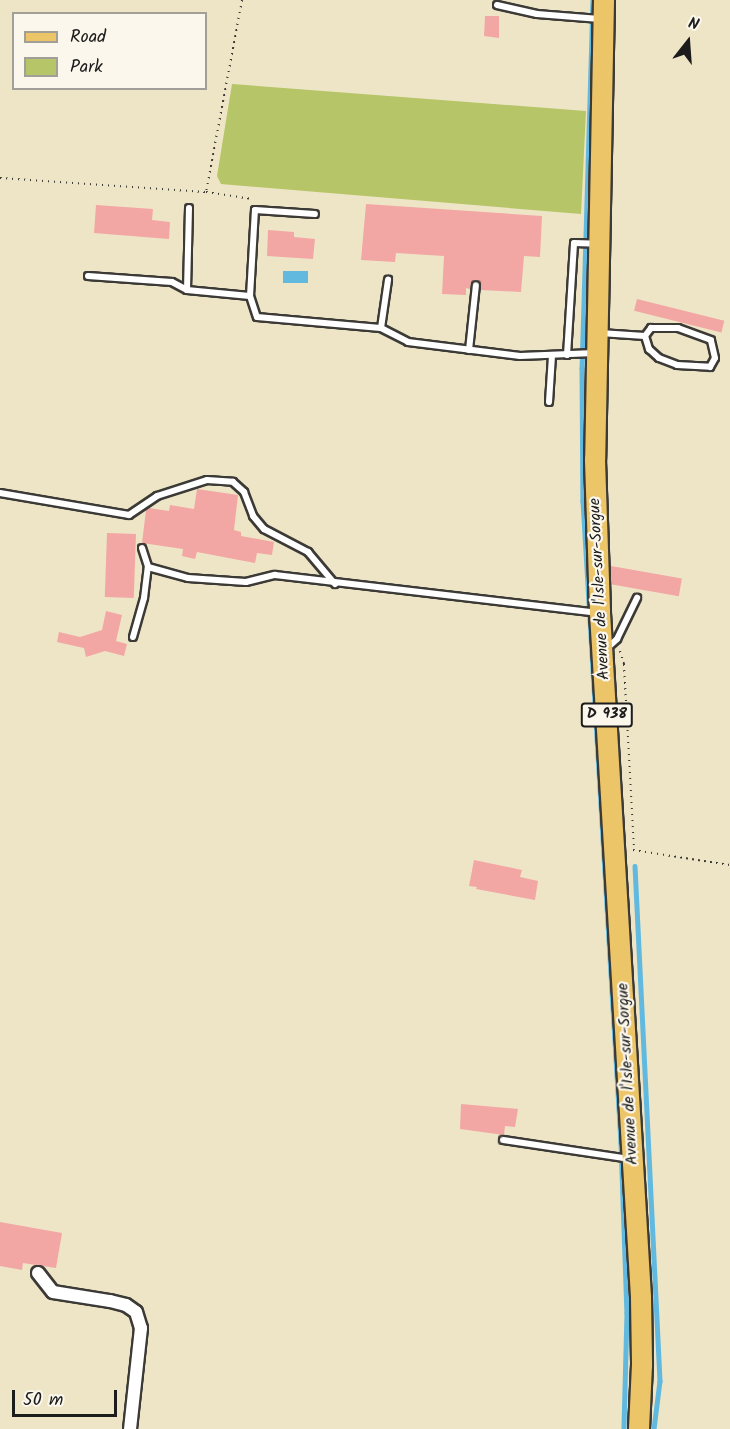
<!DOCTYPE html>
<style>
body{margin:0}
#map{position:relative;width:730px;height:1429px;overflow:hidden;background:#eee5c7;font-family:Kalam,sans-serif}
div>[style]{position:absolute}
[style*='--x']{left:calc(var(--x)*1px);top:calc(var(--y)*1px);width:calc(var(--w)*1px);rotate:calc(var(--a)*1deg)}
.green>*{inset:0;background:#b6c567}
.water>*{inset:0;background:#62b9df;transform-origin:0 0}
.stream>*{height:4.5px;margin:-2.25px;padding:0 2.25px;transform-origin:2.25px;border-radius:2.25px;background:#62b9df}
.building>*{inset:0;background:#f2a7a4;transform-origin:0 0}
.path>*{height:2px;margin-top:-1px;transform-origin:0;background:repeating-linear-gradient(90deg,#3c3a36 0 1.5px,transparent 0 6px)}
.roads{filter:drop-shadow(2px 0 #3c3a36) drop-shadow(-2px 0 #3c3a36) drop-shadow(0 2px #3c3a36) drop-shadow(0 -2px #3c3a36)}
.lane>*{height:6px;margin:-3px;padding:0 3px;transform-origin:3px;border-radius:3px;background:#fff}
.street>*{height:12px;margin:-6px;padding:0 6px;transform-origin:6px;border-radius:6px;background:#fff}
.primary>*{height:20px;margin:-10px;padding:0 10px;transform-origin:10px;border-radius:10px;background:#edc569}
span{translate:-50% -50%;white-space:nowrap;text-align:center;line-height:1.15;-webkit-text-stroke:4.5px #fbf7ec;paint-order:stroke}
.shield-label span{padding:2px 4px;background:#fbf7ec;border:2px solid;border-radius:4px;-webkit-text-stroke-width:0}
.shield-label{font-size:15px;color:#1c1c1c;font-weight:700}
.street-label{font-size:16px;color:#1c1c1c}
.legend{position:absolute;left:12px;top:12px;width:195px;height:78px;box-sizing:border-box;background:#fbf7ec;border:2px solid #a29f99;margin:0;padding:8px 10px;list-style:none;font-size:18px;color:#1c1c1c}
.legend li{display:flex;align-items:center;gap:12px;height:30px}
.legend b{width:30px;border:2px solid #a29f99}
.north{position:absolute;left:658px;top:12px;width:60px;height:60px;-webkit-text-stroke:4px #fbf7ec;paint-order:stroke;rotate:17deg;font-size:16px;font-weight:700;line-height:24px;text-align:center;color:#1c1c1c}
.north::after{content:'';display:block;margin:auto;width:21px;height:27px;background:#1c1c1c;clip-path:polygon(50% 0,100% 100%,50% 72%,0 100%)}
.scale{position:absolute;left:12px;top:1390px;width:105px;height:27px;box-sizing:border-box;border:3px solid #1c1c1c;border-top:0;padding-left:8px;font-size:18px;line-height:21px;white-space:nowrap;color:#1c1c1c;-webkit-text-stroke:4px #fbf7ec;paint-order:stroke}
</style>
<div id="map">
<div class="green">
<div style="clip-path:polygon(232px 84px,586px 111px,581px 214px,221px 184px,217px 176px)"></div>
</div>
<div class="water">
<div style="left:283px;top:271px;width:25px;height:12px"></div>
</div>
<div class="stream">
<div style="--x:593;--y:0;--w:368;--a:91.7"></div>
<div style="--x:582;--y:368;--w:133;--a:89.6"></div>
<div style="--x:583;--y:501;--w:643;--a:86.61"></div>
<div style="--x:621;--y:1143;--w:170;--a:88"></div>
<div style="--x:627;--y:1313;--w:116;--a:91.5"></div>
<div style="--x:635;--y:866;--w:516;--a:87.22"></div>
<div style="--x:660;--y:1381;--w:48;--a:97.1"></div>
</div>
<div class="building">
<div style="clip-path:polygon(485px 16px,499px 16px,499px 38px,484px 36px)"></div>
<div style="clip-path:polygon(366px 204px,542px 216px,540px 257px,524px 256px,521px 292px,481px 290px,480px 282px,476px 280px,471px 282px,470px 289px,466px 288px,466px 295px,442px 294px,444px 256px,396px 253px,395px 262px,361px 260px)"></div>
<div style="clip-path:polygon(96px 205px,153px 209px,152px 220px,170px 222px,169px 239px,94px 233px)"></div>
<div style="clip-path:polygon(268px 230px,294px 232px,294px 237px,315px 239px,313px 259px,267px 256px)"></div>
<div style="left:637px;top:299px;width:90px;height:12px;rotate:14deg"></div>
<div style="clip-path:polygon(197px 489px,238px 495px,234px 530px,241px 532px,241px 536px,274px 542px,272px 555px,257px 553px,255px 563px,197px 552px,195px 559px,182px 556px,183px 549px,142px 543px,146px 510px,149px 508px,169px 511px,170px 505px,194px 509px)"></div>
<div style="left:107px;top:533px;width:29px;height:64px;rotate:2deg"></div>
<div style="left:611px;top:566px;width:72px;height:18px;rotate:10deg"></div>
<div style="clip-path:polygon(106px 611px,122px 615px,116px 641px,127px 644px,124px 656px,105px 651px,86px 657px,84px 648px,57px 642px,59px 632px,80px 637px,102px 630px)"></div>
<div style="clip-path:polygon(474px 860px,522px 870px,520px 877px,538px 881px,535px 900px,476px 889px,477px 887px,469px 886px)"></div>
<div style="clip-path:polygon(461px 1104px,518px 1109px,515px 1127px,505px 1126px,504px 1135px,460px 1129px)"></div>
<div style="clip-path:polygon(0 1222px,62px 1233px,56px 1268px,23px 1263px,22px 1270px,0 1266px)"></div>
</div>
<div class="path">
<div style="--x:242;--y:0;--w:195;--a:100.6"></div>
<div style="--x:206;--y:192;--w:47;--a:8.7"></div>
<div style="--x:0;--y:178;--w:206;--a:3.9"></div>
<div style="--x:620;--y:651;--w:14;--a:73"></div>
<div style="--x:624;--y:664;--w:186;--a:86.9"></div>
<div style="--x:633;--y:850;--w:98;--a:8.8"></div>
</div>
<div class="roads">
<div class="lane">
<div style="--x:497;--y:5;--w:41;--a:12.7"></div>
<div style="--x:537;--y:14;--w:63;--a:4.5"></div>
<div style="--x:88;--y:276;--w:84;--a:4.1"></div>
<div style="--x:172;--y:282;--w:17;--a:28"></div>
<div style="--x:187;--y:290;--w:63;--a:5.4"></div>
<div style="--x:250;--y:296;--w:22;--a:72"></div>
<div style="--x:257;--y:317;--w:124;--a:5.1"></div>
<div style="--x:381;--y:328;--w:30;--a:27"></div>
<div style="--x:408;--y:342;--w:113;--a:7.1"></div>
<div style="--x:520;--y:356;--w:75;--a:-2.3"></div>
<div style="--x:187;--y:290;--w:82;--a:-88.6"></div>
<div style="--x:250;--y:296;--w:86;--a:-86.7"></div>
<div style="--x:255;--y:210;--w:60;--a:3.8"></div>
<div style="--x:381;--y:328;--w:49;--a:-81.7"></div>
<div style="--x:600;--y:333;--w:45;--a:3.8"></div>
<div style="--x:645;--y:336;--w:14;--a:73"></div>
<div style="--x:649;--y:349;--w:13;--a:42"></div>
<div style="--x:659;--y:358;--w:19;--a:21"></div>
<div style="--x:677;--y:365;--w:33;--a:3"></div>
<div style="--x:710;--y:367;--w:10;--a:-61"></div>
<div style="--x:715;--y:358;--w:18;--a:-103"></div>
<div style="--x:711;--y:340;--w:35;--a:-160"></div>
<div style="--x:678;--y:328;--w:27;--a:180"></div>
<div style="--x:651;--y:328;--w:10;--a:127"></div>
<div style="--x:469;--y:350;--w:65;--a:-83.9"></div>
<div style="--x:567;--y:355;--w:112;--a:-86.4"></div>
<div style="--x:574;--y:243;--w:24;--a:2"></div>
<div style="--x:549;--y:402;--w:47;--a:-86.3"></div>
<div style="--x:0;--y:493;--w:131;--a:9.7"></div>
<div style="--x:129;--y:515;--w:34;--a:-34"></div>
<div style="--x:157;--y:496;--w:52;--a:-17.7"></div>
<div style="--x:207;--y:480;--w:26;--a:4"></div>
<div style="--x:233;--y:482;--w:15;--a:42"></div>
<div style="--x:244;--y:492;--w:26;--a:69"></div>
<div style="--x:253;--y:516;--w:17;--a:50"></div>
<div style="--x:264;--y:529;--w:50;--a:27.6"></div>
<div style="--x:308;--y:552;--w:42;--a:49.8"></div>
<div style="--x:142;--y:548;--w:20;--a:72"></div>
<div style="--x:148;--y:567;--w:41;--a:15.4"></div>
<div style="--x:188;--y:578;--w:58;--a:3.9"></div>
<div style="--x:246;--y:582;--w:30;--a:-14"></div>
<div style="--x:275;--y:575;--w:324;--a:6.7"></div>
<div style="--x:133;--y:637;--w:41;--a:-74.2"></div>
<div style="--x:144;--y:598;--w:31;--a:-83"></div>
<div style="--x:606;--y:649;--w:15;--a:-42"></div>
<div style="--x:617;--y:639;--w:46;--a:-64"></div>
<div style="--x:503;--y:1140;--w:128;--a:8.5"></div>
</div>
<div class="street">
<div style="--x:38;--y:1273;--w:24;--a:52"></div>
<div style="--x:53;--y:1292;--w:58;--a:9"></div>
<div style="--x:110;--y:1301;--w:16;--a:14"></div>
<div style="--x:126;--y:1305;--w:12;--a:35"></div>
<div style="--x:136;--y:1312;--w:17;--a:73"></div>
<div style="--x:141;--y:1328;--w:102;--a:96.2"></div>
</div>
<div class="primary">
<div style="--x:604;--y:0;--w:460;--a:91.1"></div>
<div style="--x:595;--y:460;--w:153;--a:88.1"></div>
<div style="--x:600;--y:613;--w:686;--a:86.57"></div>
<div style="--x:641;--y:1298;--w:67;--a:89.1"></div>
<div style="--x:642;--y:1365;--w:64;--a:92.7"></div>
</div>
</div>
<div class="shield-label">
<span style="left:607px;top:715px">D 938</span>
</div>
<div class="street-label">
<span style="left:600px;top:589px;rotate:-93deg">Avenue de l'Isle-sur-Sorgue</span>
<span style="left:628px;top:1074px;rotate:-93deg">Avenue de l'Isle-sur-Sorgue</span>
</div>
<ul class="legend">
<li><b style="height:8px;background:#edc569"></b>Road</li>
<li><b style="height:16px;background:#b6c567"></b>Park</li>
</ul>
<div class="north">N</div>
<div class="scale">50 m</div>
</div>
